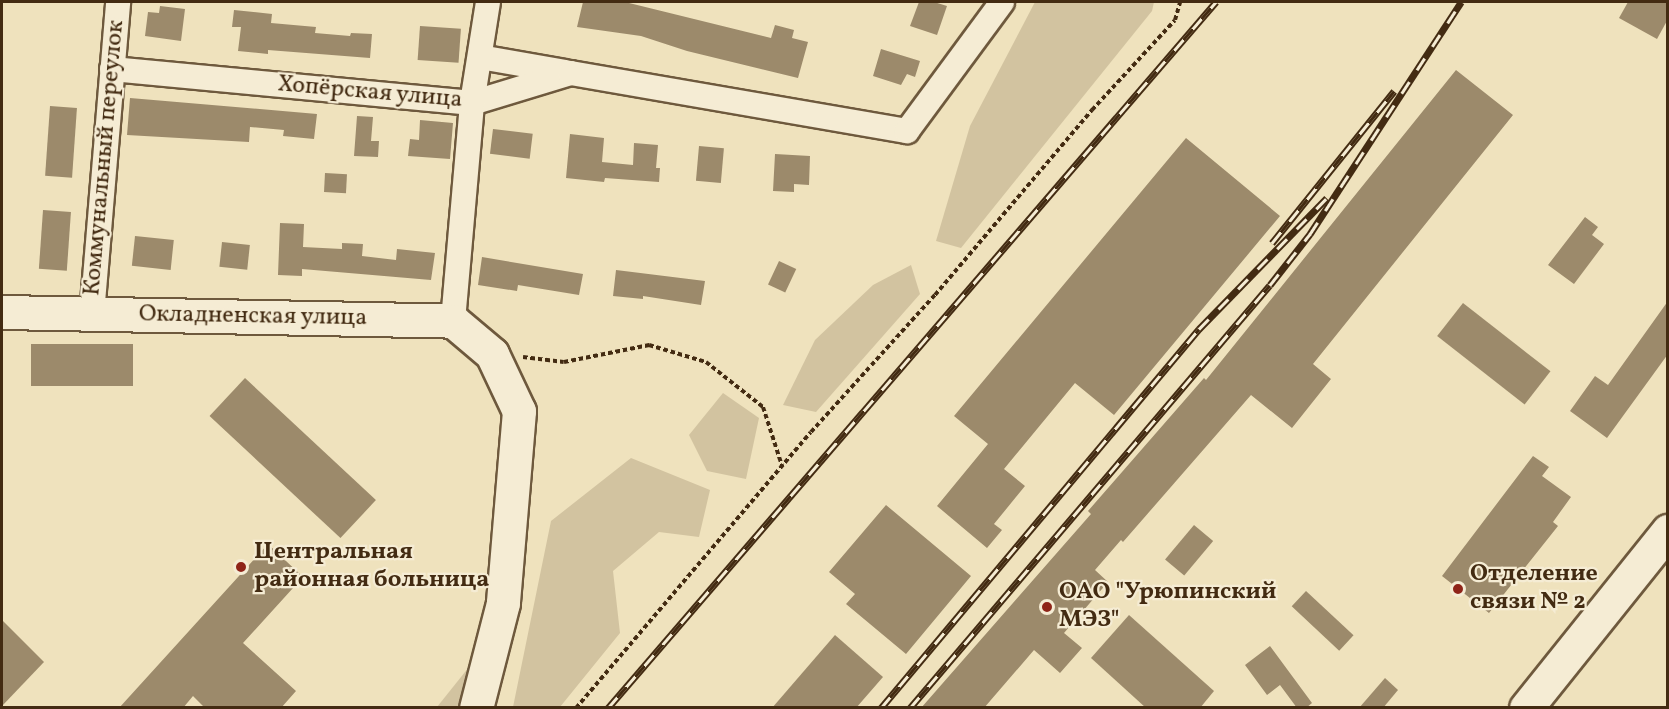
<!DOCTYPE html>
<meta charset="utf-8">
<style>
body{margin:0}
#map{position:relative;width:1669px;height:709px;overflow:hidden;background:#efe2bd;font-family:Vollkorn,serif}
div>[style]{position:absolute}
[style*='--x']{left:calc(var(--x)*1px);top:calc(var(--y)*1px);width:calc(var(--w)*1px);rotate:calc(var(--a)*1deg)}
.green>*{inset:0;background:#d2c3a0}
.building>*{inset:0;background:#9c8a6b;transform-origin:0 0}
.path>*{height:4px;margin-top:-2px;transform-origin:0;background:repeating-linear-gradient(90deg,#432b12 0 4.5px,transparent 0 7.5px)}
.roads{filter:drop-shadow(2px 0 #6e593d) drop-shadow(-2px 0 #6e593d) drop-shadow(0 2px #6e593d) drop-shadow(0 -2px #6e593d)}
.minor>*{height:24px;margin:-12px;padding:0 12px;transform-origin:12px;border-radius:12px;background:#f5ecd4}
.secondary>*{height:33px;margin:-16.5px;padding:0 16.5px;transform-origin:16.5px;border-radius:16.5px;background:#f5ecd4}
.rail>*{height:7px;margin-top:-3.5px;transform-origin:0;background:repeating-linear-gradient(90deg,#f5ecd4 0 14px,#432b12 0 28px);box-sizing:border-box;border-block:2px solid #432b12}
.dots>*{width:16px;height:16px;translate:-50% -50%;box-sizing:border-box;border:3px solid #f5ecd4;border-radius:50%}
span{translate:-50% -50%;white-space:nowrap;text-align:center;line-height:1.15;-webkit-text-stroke:4.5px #f5ecd4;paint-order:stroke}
.street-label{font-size:24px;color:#432b12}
.poi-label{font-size:24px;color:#432b12;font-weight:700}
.left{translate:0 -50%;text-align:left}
.frame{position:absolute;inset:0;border:3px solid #432b12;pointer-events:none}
</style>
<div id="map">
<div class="green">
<div style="clip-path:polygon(1035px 2px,1154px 2px,1152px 11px,961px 248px,936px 241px,970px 126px)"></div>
<div style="clip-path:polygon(911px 265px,920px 294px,816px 412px,783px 405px,815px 340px,873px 285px)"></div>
<div style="clip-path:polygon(723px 393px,759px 418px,746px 479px,707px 471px,689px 435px)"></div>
<div style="clip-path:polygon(631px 458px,710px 490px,699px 537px,659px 532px,613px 571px,620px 633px,560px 707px,513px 707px,551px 521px)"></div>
<div style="clip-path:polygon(485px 647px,466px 707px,437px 707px)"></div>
</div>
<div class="building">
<div style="clip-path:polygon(583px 2px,625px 2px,771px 38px,775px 25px,794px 30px,792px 38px,808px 42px,798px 78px,687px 51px,641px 36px,577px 27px)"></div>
<div style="clip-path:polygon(919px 2px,934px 2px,947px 6px,937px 35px,910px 26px)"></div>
<div style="clip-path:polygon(1628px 2px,1668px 2px,1668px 19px,1657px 39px,1619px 18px)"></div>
<div style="clip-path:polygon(160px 6px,185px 9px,181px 41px,145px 36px,148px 12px,159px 13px)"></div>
<div style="clip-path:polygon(234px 10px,272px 14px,271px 23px,316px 27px,315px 33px,350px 36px,351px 33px,372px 34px,370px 58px,268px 50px,268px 54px,238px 51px,241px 27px,232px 27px)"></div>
<div style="left:420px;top:26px;width:41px;height:34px;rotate:4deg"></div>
<div style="clip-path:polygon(881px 49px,920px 61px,915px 77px,907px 74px,901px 85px,873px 76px)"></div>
<div style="clip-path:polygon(1456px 70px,1513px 115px,1313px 364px,1331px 379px,1292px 428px,1251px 395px,1123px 542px,1121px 540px,1095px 570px,1108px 582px,1064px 633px,1082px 648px,1060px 673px,1034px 650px,984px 708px,921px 708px,1091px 514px,1088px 511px,1204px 378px,1206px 380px)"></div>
<div style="clip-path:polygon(130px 98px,317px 114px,314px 139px,283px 136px,284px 130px,250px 127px,249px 142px,127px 135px)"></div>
<div style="left:50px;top:106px;width:27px;height:70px;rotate:4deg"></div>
<div style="clip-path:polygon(357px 116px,373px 117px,371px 141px,379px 141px,378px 157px,354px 156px)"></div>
<div style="clip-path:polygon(420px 120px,453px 123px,450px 159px,408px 156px,410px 139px,419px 140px)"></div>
<div style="left:493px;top:129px;width:40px;height:25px;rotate:7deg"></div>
<div style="clip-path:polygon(570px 134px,604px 138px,602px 162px,633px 165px,634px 143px,658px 145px,656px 168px,660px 168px,659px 182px,605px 178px,604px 182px,566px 178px)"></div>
<div style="clip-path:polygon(1186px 138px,1280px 216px,1114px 415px,1075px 383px,1004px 469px,1025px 486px,994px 524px,1002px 530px,987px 548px,937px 506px,988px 444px,954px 416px)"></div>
<div style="left:699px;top:146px;width:25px;height:35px;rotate:5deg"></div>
<div style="clip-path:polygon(775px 154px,810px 156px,809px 185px,794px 184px,794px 192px,773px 191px)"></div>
<div style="left:325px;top:173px;width:22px;height:19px;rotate:3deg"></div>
<div style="left:43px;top:210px;width:28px;height:59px;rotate:4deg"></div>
<div style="clip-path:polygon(1585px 217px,1598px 227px,1592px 235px,1604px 244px,1574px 284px,1548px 265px)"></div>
<div style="clip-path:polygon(280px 223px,304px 224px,303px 247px,342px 249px,342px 243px,363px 244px,362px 256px,396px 260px,397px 249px,435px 253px,431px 280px,302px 269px,302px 276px,278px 275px)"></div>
<div style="left:135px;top:236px;width:39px;height:30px;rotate:6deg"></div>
<div style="left:222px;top:242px;width:28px;height:25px;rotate:6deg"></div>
<div style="clip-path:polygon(482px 257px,583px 274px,579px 295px,518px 285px,517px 291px,478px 285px)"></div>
<div style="left:779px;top:261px;width:19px;height:26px;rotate:25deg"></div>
<div style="clip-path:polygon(616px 270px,705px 281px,701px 305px,643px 296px,643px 299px,613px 296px)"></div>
<div style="clip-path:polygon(1668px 301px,1668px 354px,1607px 438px,1570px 411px,1595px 376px,1608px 385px)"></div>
<div style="left:1463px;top:303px;width:111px;height:42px;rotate:38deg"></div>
<div style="left:31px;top:344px;width:102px;height:42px"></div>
<div style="left:245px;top:378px;width:179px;height:52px;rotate:43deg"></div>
<div style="clip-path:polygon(1533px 456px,1549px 467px,1542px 476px,1571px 497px,1553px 522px,1558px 526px,1489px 613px,1442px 576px)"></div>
<div style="clip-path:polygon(886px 505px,971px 576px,906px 654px,846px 604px,855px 594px,829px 572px)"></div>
<div style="left:1194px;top:525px;width:25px;height:45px;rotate:40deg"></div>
<div style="clip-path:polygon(268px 544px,303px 577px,243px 643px,296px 691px,281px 708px,205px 708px,193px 696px,183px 708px,119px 708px)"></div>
<div style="left:1306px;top:591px;width:65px;height:21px;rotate:43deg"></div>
<div style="clip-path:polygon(1129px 615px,1214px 691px,1200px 708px,1146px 708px,1091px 658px)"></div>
<div style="clip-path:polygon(2px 620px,44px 662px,2px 706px)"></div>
<div style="clip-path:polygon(835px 635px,883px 677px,856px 708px,772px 708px)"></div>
<div style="clip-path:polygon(1270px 646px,1312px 703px,1306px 708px,1297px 708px,1280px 685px,1267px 695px,1245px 665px)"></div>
<div style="clip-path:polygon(1385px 678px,1398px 690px,1383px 708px,1359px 708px)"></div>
</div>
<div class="path">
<div style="--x:523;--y:357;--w:41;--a:7"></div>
<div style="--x:564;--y:362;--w:87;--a:-11.3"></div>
<div style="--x:649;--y:345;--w:59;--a:16.6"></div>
<div style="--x:706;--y:362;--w:73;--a:38.3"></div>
<div style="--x:763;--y:407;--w:62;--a:72.1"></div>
<div style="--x:576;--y:708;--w:362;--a:-49.6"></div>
<div style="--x:811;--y:432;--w:185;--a:-47.9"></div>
<div style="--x:935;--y:295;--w:243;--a:-49.7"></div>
<div style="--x:1092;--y:110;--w:122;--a:-47.3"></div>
<div style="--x:1175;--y:20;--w:19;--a:-74"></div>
</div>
<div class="roads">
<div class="minor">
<div style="--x:480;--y:57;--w:87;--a:9.9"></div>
<div style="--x:112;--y:69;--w:362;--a:5.4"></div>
<div style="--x:472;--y:103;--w:103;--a:-16.9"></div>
<div style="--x:571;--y:73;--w:341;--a:9.8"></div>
<div style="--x:907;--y:131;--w:160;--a:-53.6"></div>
<div style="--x:92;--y:314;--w:313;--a:-85.2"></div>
<div style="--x:453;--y:321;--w:219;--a:-85"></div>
<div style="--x:472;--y:103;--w:102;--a:-81"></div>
</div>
<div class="secondary">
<div style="--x:2;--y:312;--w:451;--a:1.1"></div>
<div style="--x:453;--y:321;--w:51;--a:40.2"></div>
<div style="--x:492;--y:354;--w:63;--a:64.7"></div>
<div style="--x:519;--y:411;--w:193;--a:94.8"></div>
<div style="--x:503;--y:603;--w:108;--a:104.4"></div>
<div style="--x:1526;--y:708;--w:227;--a:-51.3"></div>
</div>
</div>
<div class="rail">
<div style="--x:1272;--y:243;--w:195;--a:-51.2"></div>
<div style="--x:608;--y:708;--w:932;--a:-49.27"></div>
<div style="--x:881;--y:708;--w:495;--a:-50"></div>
<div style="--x:1199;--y:329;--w:183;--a:-45.7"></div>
<div style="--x:910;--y:708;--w:555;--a:-49.6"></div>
<div style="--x:1270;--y:285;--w:65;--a:-51.9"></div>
<div style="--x:1310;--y:234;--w:277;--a:-56.9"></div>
</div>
<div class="dots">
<div style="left:241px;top:567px;background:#8f2418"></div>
<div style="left:1458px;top:589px;background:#8f2418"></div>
<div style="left:1047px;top:607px;background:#8f2418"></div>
</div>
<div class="street-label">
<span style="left:370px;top:93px;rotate:5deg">Хопёрская улица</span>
<span style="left:105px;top:158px;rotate:-85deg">Коммунальный переулок</span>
<span style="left:253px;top:317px;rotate:1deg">Окладненская улица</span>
</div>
<div class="poi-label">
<span class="left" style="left:254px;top:567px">Центральная<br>районная больница</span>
<span class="left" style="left:1470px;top:589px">Отделение<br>связи № 2</span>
<span class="left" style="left:1059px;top:607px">ОАО "Урюпинский<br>МЭЗ"</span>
</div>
<div class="frame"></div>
</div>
